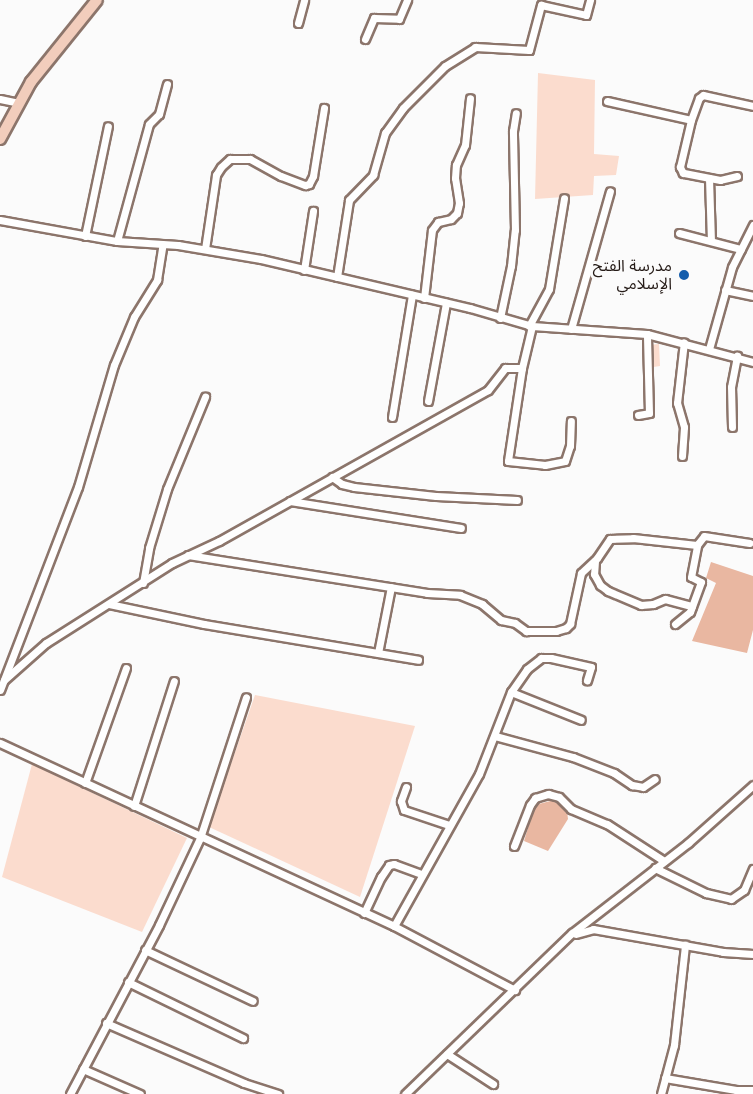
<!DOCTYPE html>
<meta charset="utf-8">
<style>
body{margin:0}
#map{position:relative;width:753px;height:1094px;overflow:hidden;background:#fbfbfb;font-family:Helvetica,"Noto Sans Arabic",sans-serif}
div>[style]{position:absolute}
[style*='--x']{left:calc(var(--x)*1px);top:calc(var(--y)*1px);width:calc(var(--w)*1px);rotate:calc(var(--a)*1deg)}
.green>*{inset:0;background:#fbdcce}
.forest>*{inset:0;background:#e9b7a1}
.roads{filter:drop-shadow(2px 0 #8c756b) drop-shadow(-2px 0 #8c756b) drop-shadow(0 2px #8c756b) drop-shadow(0 -2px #8c756b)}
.minor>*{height:7px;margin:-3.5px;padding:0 3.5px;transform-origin:3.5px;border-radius:3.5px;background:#fff}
.highway>*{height:10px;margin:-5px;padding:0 5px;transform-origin:5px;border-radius:5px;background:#f2cdbc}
.dots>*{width:16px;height:16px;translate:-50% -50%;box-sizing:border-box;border:3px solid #fbfbfb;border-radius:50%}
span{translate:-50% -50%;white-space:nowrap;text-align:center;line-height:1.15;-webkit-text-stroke:6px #fbfbfb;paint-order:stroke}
.poi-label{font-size:16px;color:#251b17}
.right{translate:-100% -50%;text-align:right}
</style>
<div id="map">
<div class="green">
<div style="clip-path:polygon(538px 73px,595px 80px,594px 154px,619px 156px,616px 175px,594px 176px,593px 195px,535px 199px)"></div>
<div style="clip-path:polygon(659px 344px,660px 366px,647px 368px,647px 345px)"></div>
<div style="clip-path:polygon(255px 695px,415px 726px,360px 897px,209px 827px)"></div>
<div style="clip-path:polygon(32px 764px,187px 838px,142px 932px,2px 877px)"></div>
</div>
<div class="forest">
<div style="clip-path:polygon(711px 562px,753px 576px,753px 630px,747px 653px,692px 641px,716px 583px,706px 578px)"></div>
<div style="clip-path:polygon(558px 799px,567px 811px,568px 819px,548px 851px,524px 841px,535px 805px)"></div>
</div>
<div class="roads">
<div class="minor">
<div style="--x:298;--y:23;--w:24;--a:-75"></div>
<div style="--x:365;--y:39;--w:23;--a:-67"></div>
<div style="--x:374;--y:18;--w:25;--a:2"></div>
<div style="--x:399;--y:19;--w:21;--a:-67"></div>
<div style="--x:0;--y:99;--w:19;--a:12"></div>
<div style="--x:607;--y:101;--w:86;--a:12.7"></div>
<div style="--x:737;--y:176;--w:17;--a:167"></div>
<div style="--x:720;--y:180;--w:38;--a:-169"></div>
<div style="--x:683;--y:173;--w:7;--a:-117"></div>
<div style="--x:680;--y:167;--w:48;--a:-76.8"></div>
<div style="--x:691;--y:120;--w:23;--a:-70"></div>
<div style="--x:699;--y:98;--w:5;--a:-37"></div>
<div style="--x:703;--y:95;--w:51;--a:12.4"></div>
<div style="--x:709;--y:178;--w:63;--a:88.2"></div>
<div style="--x:0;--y:220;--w:119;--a:10.2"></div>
<div style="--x:117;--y:241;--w:61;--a:3.8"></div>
<div style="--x:178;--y:245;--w:84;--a:9.6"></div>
<div style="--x:261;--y:259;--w:215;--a:13.2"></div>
<div style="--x:470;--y:308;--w:65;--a:16.2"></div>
<div style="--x:532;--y:326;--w:115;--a:4"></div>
<div style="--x:647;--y:334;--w:110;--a:14.8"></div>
<div style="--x:679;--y:233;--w:64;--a:14.5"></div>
<div style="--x:85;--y:236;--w:112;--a:-78.2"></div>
<div style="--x:117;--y:241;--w:121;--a:-74.7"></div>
<div style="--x:149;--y:124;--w:14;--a:-45"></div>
<div style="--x:159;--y:114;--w:31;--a:-75"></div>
<div style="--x:205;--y:249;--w:75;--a:-81.5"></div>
<div style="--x:216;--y:175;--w:9;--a:-58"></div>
<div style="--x:221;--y:167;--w:12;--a:-42"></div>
<div style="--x:230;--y:159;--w:20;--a:0"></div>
<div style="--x:250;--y:159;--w:35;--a:29"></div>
<div style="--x:281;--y:176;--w:26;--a:21"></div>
<div style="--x:305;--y:185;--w:4;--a:-14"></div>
<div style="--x:309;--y:184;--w:9;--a:-63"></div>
<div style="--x:313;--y:176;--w:69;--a:-80.8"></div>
<div style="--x:304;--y:270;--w:60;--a:-81.3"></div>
<div style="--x:337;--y:277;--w:78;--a:-81.1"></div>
<div style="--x:349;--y:200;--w:35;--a:-46"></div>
<div style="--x:373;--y:175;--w:44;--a:-74.1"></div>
<div style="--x:385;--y:133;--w:31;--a:-54"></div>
<div style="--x:403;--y:108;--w:59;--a:-45"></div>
<div style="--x:445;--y:66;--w:36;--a:-32"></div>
<div style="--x:475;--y:47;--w:54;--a:3.2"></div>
<div style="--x:529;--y:50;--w:47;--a:-75.1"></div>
<div style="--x:541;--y:5;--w:46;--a:12.5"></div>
<div style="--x:586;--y:15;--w:16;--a:-75"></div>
<div style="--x:725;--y:290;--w:29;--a:12"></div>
<div style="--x:424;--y:298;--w:68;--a:-83.3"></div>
<div style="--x:432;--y:230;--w:10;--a:-53"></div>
<div style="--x:438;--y:222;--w:13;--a:-13"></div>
<div style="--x:451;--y:219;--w:8;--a:-45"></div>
<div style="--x:457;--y:213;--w:10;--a:-79"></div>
<div style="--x:459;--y:203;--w:25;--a:-99"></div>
<div style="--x:455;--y:178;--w:13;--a:-86"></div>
<div style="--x:456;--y:165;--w:22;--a:-66"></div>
<div style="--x:465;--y:145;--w:47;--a:-83.9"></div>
<div style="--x:500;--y:318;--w:53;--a:-78.1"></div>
<div style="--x:511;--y:266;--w:36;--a:-84"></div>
<div style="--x:515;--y:230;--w:99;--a:-91.2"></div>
<div style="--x:513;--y:131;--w:18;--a:-81"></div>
<div style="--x:529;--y:326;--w:42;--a:-61.6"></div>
<div style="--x:549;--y:289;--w:92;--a:-80.6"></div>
<div style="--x:571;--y:329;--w:143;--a:-74.2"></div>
<div style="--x:709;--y:349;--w:85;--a:-74.3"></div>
<div style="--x:732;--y:267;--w:47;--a:-63.4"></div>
<div style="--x:522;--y:368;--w:94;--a:98.6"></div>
<div style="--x:508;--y:461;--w:37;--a:6"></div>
<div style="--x:545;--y:465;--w:20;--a:-11"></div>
<div style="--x:565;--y:461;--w:16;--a:-72"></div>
<div style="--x:570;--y:446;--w:25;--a:-88"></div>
<div style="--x:428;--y:401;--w:100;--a:-79.6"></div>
<div style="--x:638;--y:415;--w:11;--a:-10"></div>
<div style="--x:649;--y:413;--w:79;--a:-91.5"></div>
<div style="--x:392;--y:417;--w:124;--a:-80.7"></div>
<div style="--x:732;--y:427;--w:40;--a:-91.4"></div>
<div style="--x:731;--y:387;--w:32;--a:-79"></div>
<div style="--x:682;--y:456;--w:29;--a:-86"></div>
<div style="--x:684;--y:427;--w:25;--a:-106"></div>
<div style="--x:677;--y:403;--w:61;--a:-83.5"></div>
<div style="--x:332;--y:477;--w:12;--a:35"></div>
<div style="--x:342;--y:484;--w:12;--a:14"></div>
<div style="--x:354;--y:487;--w:82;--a:6.3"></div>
<div style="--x:436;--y:496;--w:81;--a:2.8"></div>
<div style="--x:290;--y:501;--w:173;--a:9"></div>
<div style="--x:188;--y:555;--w:242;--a:9"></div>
<div style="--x:427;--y:593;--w:33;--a:3"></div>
<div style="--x:460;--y:595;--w:24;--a:22"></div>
<div style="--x:482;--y:604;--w:25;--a:40"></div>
<div style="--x:501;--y:620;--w:14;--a:12"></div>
<div style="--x:515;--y:623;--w:14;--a:36"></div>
<div style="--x:526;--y:631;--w:30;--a:0"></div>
<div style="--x:556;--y:631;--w:10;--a:-17"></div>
<div style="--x:566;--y:628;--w:6;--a:-45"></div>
<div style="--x:570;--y:624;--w:52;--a:-77.8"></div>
<div style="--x:581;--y:573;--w:22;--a:-43"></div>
<div style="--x:597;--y:558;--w:23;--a:-56"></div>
<div style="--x:610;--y:539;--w:23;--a:-2"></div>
<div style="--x:633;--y:538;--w:64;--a:6.2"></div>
<div style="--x:697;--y:545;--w:11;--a:-52"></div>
<div style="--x:704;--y:536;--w:46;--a:8.8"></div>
<div style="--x:595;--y:561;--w:13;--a:94"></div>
<div style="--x:594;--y:574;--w:13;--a:61"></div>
<div style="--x:600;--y:585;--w:10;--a:37"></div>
<div style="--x:608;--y:591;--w:36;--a:23"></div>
<div style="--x:641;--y:605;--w:12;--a:-5"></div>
<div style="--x:653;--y:604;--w:13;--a:-23"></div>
<div style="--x:665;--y:599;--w:28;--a:15"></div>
<div style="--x:143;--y:583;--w:36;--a:-80"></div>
<div style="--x:149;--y:548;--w:62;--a:-73"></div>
<div style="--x:167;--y:489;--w:100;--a:-67.6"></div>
<div style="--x:109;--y:604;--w:97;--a:11.9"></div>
<div style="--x:204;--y:624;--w:217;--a:9.5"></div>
<div style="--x:675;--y:624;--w:19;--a:-39"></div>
<div style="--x:690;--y:612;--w:32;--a:-70"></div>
<div style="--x:701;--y:582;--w:11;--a:-153"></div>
<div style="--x:691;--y:577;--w:33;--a:-79"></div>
<div style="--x:378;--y:653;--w:67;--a:-78.9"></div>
<div style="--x:4;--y:680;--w:56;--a:-41.4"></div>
<div style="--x:46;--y:643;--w:149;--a:-32.4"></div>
<div style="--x:172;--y:563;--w:52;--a:-25.1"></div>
<div style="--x:219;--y:541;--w:308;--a:-29.3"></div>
<div style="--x:488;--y:390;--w:28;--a:-52"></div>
<div style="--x:505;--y:368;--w:17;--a:0"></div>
<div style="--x:522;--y:368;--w:43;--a:-76.6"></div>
<div style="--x:0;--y:690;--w:217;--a:-69"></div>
<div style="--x:78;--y:487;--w:127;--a:-73.6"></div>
<div style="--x:114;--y:365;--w:52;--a:-67.4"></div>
<div style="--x:134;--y:317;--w:44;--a:-58.1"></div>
<div style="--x:157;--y:280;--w:36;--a:-81"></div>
<div style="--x:511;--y:692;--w:75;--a:21.8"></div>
<div style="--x:495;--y:736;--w:81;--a:15.1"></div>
<div style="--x:573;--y:757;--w:44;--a:21.3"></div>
<div style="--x:614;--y:773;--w:22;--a:34"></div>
<div style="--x:632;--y:785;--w:11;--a:10"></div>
<div style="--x:643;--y:787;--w:14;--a:-34"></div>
<div style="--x:0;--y:743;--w:434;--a:24.9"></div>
<div style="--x:394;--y:926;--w:137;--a:27.9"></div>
<div style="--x:85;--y:783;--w:122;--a:-70.4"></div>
<div style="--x:406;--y:787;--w:15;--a:110"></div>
<div style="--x:401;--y:801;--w:9;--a:72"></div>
<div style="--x:404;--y:810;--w:47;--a:18.4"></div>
<div style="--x:134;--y:806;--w:131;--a:-72.3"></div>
<div style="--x:514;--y:846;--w:44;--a:-68.7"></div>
<div style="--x:530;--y:805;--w:9;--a:-54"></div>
<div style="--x:535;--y:798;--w:14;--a:-17"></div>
<div style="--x:548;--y:794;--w:11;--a:15"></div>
<div style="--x:559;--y:797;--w:17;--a:45"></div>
<div style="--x:571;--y:809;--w:39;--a:23"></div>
<div style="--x:607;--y:824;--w:68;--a:33"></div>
<div style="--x:655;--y:868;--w:57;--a:26.1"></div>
<div style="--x:706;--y:893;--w:26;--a:13"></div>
<div style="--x:731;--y:899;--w:16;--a:-35"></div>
<div style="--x:744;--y:890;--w:23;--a:-67"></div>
<div style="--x:364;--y:913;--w:40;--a:-65"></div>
<div style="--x:381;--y:877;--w:14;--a:-56"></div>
<div style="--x:389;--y:865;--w:5;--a:-11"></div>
<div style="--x:394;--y:864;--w:29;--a:20"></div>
<div style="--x:394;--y:926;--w:174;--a:-60.8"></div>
<div style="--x:479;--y:774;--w:88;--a:-68.7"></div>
<div style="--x:511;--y:692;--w:28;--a:-55"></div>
<div style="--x:527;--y:669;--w:18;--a:-38"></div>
<div style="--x:541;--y:658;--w:10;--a:0"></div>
<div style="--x:551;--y:658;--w:41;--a:12.7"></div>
<div style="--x:591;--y:667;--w:14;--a:107"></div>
<div style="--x:576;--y:934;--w:18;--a:-16"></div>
<div style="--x:593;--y:929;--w:132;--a:10"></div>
<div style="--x:723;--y:952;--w:30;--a:4"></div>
<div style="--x:145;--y:950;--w:119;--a:25.3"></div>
<div style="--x:128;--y:982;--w:128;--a:26"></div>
<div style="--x:106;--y:1023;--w:150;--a:23.5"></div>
<div style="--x:244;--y:1083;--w:36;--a:18"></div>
<div style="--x:447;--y:1054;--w:55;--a:33.1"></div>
<div style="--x:83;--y:1069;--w:62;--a:23.7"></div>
<div style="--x:665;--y:1078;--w:72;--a:9.6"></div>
<div style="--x:736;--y:1090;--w:17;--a:0"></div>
<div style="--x:70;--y:1094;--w:191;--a:-62.2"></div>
<div style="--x:159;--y:925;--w:96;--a:-64.8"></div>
<div style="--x:200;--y:838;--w:148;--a:-71.9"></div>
<div style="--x:405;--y:1094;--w:232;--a:-44"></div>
<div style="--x:572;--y:933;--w:147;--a:-37.8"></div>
<div style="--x:688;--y:843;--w:87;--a:-41.7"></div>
<div style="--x:661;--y:1094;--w:51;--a:-75.1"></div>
<div style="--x:674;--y:1045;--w:101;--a:-83.7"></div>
</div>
<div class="highway">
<div style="--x:0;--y:139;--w:65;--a:-61.5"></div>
<div style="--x:31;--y:82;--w:105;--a:-51.2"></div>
</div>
</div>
<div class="dots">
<div style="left:684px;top:275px;background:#145dac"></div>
</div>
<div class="poi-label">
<span class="right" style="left:672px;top:275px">مدرسة الفتح<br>الإسلامي</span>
</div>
</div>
